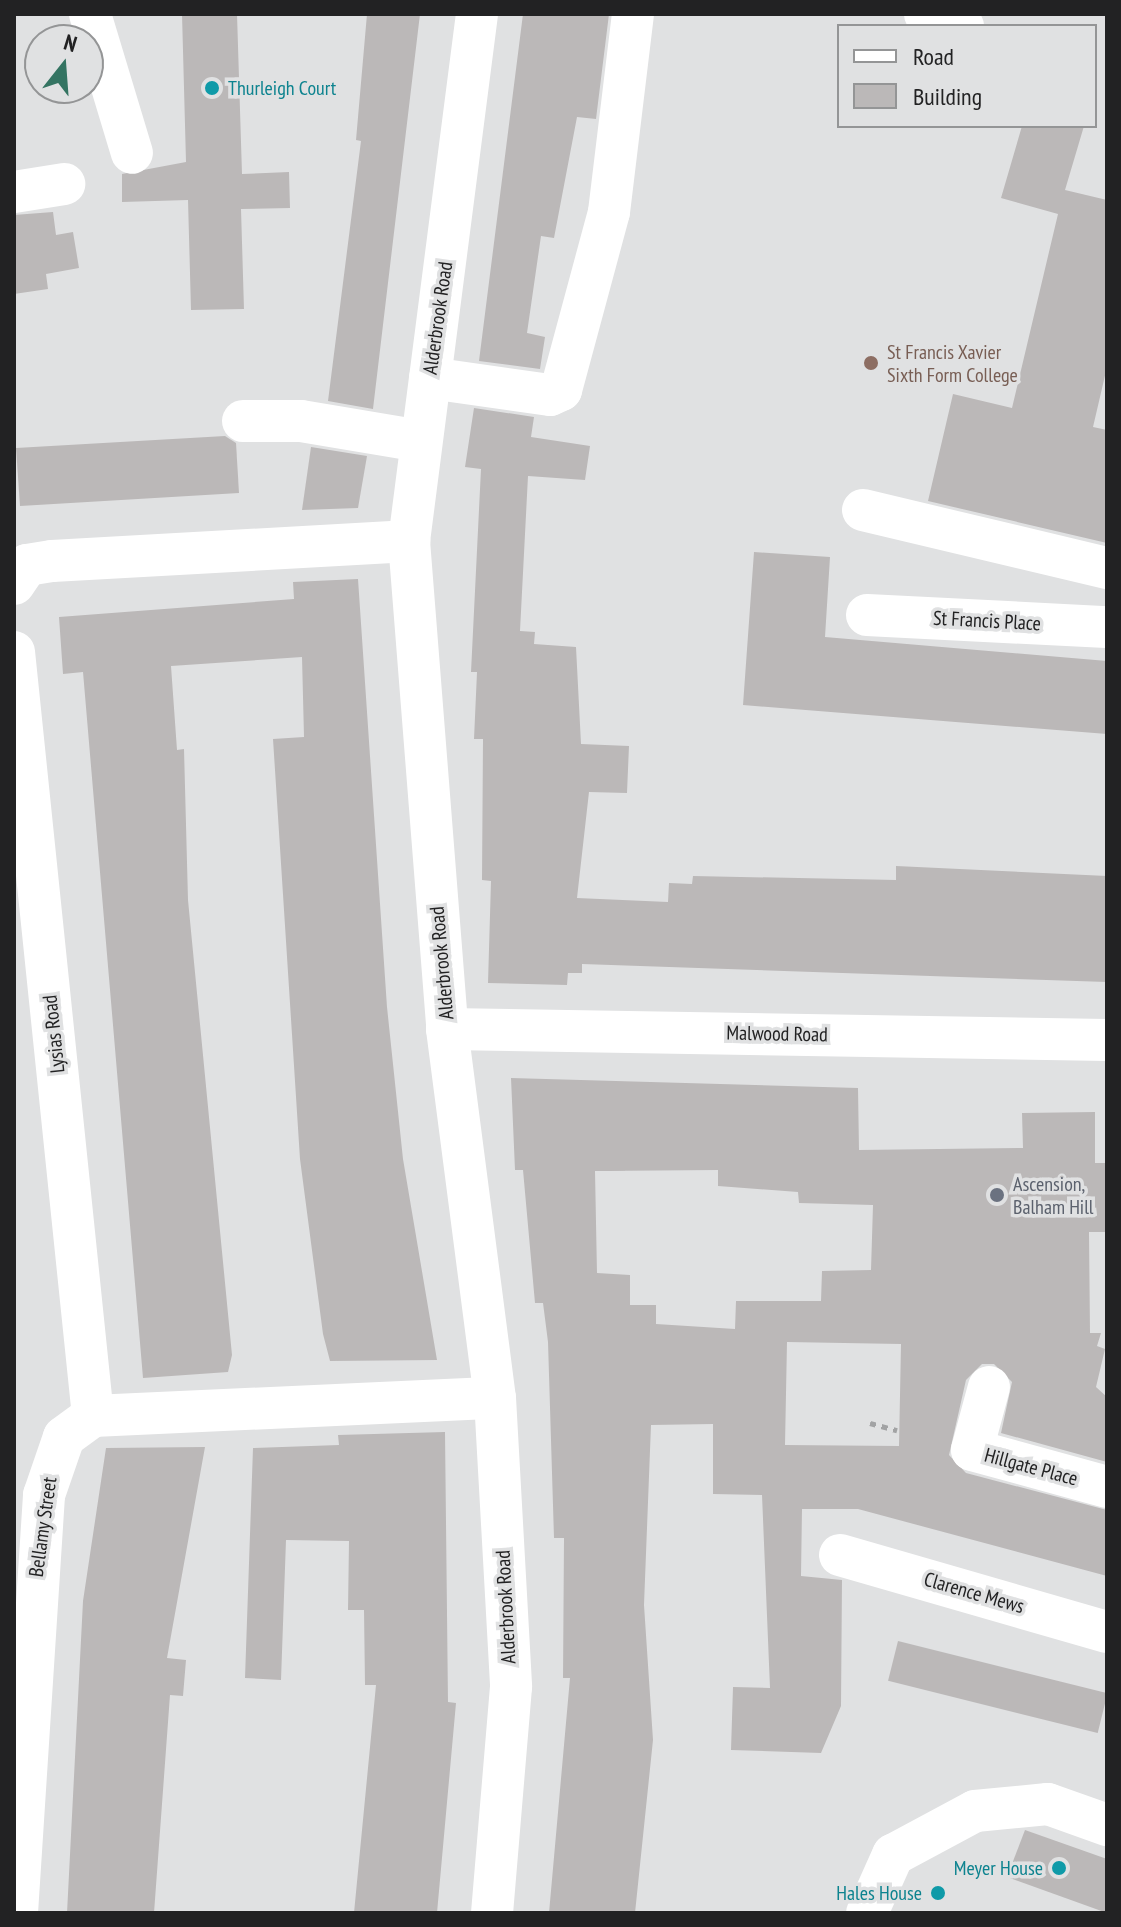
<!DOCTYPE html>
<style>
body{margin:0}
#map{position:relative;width:1121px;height:1927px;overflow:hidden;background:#e0e1e2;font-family:"PT Sans Narrow",sans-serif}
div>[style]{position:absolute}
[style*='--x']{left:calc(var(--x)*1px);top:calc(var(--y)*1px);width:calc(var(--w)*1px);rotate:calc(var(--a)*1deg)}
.building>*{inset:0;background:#bbb8b8;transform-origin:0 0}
.path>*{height:5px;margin-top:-2.5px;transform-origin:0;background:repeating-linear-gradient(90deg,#a2a3a4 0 6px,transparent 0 12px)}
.minor>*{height:42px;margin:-21px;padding:0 21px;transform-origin:21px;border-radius:21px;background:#fff}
.dots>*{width:22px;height:22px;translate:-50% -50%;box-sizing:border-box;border:4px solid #e0e1e2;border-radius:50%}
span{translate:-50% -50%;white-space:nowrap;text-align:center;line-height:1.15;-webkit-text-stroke:7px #e0e1e2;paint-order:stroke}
.culture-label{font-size:20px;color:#0d838f}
.left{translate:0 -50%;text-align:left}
.right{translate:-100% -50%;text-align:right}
.street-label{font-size:20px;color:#222223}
.education-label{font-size:20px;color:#785e54}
.worship-label{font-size:20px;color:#5b616d}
.frame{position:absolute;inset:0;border:16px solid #222223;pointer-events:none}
.legend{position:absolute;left:837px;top:24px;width:260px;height:104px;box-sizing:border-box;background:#e0e1e2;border:2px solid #949596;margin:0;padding:10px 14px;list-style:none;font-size:24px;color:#222223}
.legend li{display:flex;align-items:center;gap:16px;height:40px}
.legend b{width:40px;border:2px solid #949596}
.north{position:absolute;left:24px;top:24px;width:80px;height:80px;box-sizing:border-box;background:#e0e1e2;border:2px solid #949596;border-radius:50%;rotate:17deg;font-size:22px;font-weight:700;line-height:32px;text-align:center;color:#222223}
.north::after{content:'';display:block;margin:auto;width:28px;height:36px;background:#347462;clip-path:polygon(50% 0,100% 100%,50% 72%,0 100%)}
</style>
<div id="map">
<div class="building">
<div style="clip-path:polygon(182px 14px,237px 14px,242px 174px,289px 172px,290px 208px,241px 209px,244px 309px,191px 310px,188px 200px,122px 202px,122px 174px,186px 162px)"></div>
<div style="clip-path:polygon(367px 14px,420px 14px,373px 409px,328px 401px,361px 141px,356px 140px)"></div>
<div style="clip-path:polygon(523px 14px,609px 14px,596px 119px,577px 117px,554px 238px,541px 236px,527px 333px,545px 337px,540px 369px,479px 361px)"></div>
<div style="clip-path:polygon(1022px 126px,1084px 126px,1065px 190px,1107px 200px,1107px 367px,1093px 427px,1107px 430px,1107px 543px,928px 501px,953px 394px,1012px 408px,1058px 214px,1001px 198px)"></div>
<div style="clip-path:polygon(53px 212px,56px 235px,73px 232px,79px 268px,46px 274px,48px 289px,14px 294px,14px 215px)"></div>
<div style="clip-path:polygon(474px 408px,534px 417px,531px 437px,590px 446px,585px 480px,528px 476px,520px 631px,535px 632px,534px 644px,576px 647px,581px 744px,629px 746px,627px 793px,589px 792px,577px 898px,668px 902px,669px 883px,692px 884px,693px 876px,896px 880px,896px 866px,1107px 876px,1107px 982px,582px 964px,582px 973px,568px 973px,567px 985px,488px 983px,491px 881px,482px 880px,483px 739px,474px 739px,477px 672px,471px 672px,481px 469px,465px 467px)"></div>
<div style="clip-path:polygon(225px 436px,236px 443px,239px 493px,20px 506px,16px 448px)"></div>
<div style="clip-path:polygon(311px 447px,367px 456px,358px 508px,302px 510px)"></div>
<div style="clip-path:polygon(754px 552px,830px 557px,825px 637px,1107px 661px,1107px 734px,743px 705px)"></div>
<div style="clip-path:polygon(358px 579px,387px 1007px,403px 1159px,437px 1360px,330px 1361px,323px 1334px,300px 1159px,273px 739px,304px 737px,302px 657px,171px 666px,177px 750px,184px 749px,188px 900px,232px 1355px,228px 1372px,143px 1378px,83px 672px,63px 674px,59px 617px,294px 599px,293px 582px)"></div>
<div style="clip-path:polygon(evenodd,511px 1078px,858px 1088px,859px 1150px,1023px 1148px,1022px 1113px,1095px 1112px,1095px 1163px,1107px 1163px,1107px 1232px,1089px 1232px,1090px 1333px,1101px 1333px,1097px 1346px,1105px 1349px,1096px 1387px,1107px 1397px,1107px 1462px,1001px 1433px,1012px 1382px,994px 1364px,982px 1364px,966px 1380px,949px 1455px,966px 1473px,1107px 1510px,1107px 1576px,858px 1509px,802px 1509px,801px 1576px,842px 1580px,841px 1706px,821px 1753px,731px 1750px,733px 1687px,770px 1688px,762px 1495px,713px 1494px,713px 1424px,651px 1425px,644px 1605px,653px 1740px,635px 1913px,549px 1913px,570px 1678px,563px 1678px,564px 1538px,554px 1538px,548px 1342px,543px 1303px,535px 1303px,523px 1170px,515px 1170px,511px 1078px,718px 1170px,718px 1186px,798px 1192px,799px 1203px,873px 1205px,871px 1270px,822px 1271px,821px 1301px,736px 1301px,735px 1329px,656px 1324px,656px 1305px,630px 1305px,630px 1275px,597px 1273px,595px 1171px,718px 1170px,511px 1078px,787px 1342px,901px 1344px,899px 1446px,785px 1445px,787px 1342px)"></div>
<div style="clip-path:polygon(445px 1432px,448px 1702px,456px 1703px,437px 1913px,354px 1913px,376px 1685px,365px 1685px,364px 1610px,348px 1610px,349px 1541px,286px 1540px,281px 1680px,245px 1678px,253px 1448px,339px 1445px,338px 1435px)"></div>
<div style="clip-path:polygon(205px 1447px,167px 1658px,186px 1660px,183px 1696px,170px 1695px,154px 1913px,67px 1913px,83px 1601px,106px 1448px)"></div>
<div style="left:898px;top:1641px;width:216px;height:41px;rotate:14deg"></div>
<div style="clip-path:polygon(1025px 1830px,1107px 1859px,1107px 1913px,1007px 1877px)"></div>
</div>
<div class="path">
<div style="--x:870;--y:1423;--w:28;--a:15"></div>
</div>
<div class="minor">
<div style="--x:90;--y:14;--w:145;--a:73.2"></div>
<div style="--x:477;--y:14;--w:531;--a:97.35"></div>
<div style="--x:409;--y:541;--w:489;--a:85.5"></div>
<div style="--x:447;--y:1029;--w:372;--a:82.6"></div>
<div style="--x:495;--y:1398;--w:289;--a:86.8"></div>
<div style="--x:511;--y:1687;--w:227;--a:94.8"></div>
<div style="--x:925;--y:14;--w:40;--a:18"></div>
<div style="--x:14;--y:192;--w:51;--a:-9.1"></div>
<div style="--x:430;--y:378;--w:121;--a:8.1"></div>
<div style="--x:550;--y:395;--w:12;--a:-24"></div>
<div style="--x:561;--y:390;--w:184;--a:-74.9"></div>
<div style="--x:609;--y:212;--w:199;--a:-83.1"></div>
<div style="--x:243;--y:421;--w:58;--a:0"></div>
<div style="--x:301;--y:421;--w:121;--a:9.5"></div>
<div style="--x:863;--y:510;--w:251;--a:13.4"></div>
<div style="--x:14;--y:584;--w:23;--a:-56"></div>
<div style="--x:27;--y:565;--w:25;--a:-9"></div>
<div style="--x:52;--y:561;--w:358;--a:-3.2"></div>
<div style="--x:867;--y:615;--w:240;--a:2.9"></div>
<div style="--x:14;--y:652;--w:768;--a:84.1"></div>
<div style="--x:447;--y:1029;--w:660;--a:0.95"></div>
<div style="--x:989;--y:1387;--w:65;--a:105.1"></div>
<div style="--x:972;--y:1450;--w:140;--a:15.3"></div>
<div style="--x:840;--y:1555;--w:278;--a:16.1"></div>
<div style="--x:17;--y:1913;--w:419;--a:-86.3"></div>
<div style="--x:44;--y:1495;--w:61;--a:-71"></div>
<div style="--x:64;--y:1437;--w:36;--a:-36"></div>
<div style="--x:93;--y:1416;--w:402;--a:-2.6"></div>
<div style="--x:867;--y:1913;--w:64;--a:-65.9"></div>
<div style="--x:893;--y:1855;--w:93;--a:-28.2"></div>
<div style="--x:975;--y:1811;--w:73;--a:-5.5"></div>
<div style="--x:1048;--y:1804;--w:63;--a:19.6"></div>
</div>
<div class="dots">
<div style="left:212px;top:88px;background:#0f9aa8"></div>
<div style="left:871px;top:363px;background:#8d6e63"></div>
<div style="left:997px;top:1195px;background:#6b7280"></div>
<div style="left:1059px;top:1868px;background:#0f9aa8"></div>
<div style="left:938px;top:1893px;background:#0f9aa8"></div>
</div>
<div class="culture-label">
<span class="left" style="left:228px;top:88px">Thurleigh Court</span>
<span class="right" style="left:1043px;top:1868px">Meyer House</span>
<span class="right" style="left:922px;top:1893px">Hales House</span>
</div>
<div class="street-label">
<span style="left:438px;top:318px;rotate:-82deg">Alderbrook Road</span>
<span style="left:987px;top:621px;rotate:3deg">St Francis Place</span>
<span style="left:442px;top:963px;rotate:-95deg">Alderbrook Road</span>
<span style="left:54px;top:1034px;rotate:-96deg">Lysias Road</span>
<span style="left:777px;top:1034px;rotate:1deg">Malwood Road</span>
<span style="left:1031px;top:1467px;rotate:15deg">Hillgate Place</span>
<span style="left:43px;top:1527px;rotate:-82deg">Bellamy Street</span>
<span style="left:974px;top:1593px;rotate:16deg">Clarence Mews</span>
<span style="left:506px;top:1607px;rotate:-93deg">Alderbrook Road</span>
</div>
<div class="education-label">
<span class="left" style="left:887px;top:364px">St Francis Xavier<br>Sixth Form College</span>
</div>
<div class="worship-label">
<span class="left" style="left:1013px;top:1196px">Ascension,<br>Balham Hill</span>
</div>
<div class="frame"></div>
<ul class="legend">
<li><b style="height:10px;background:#fff"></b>Road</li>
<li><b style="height:22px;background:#bbb8b8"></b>Building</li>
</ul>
<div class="north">N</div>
</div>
